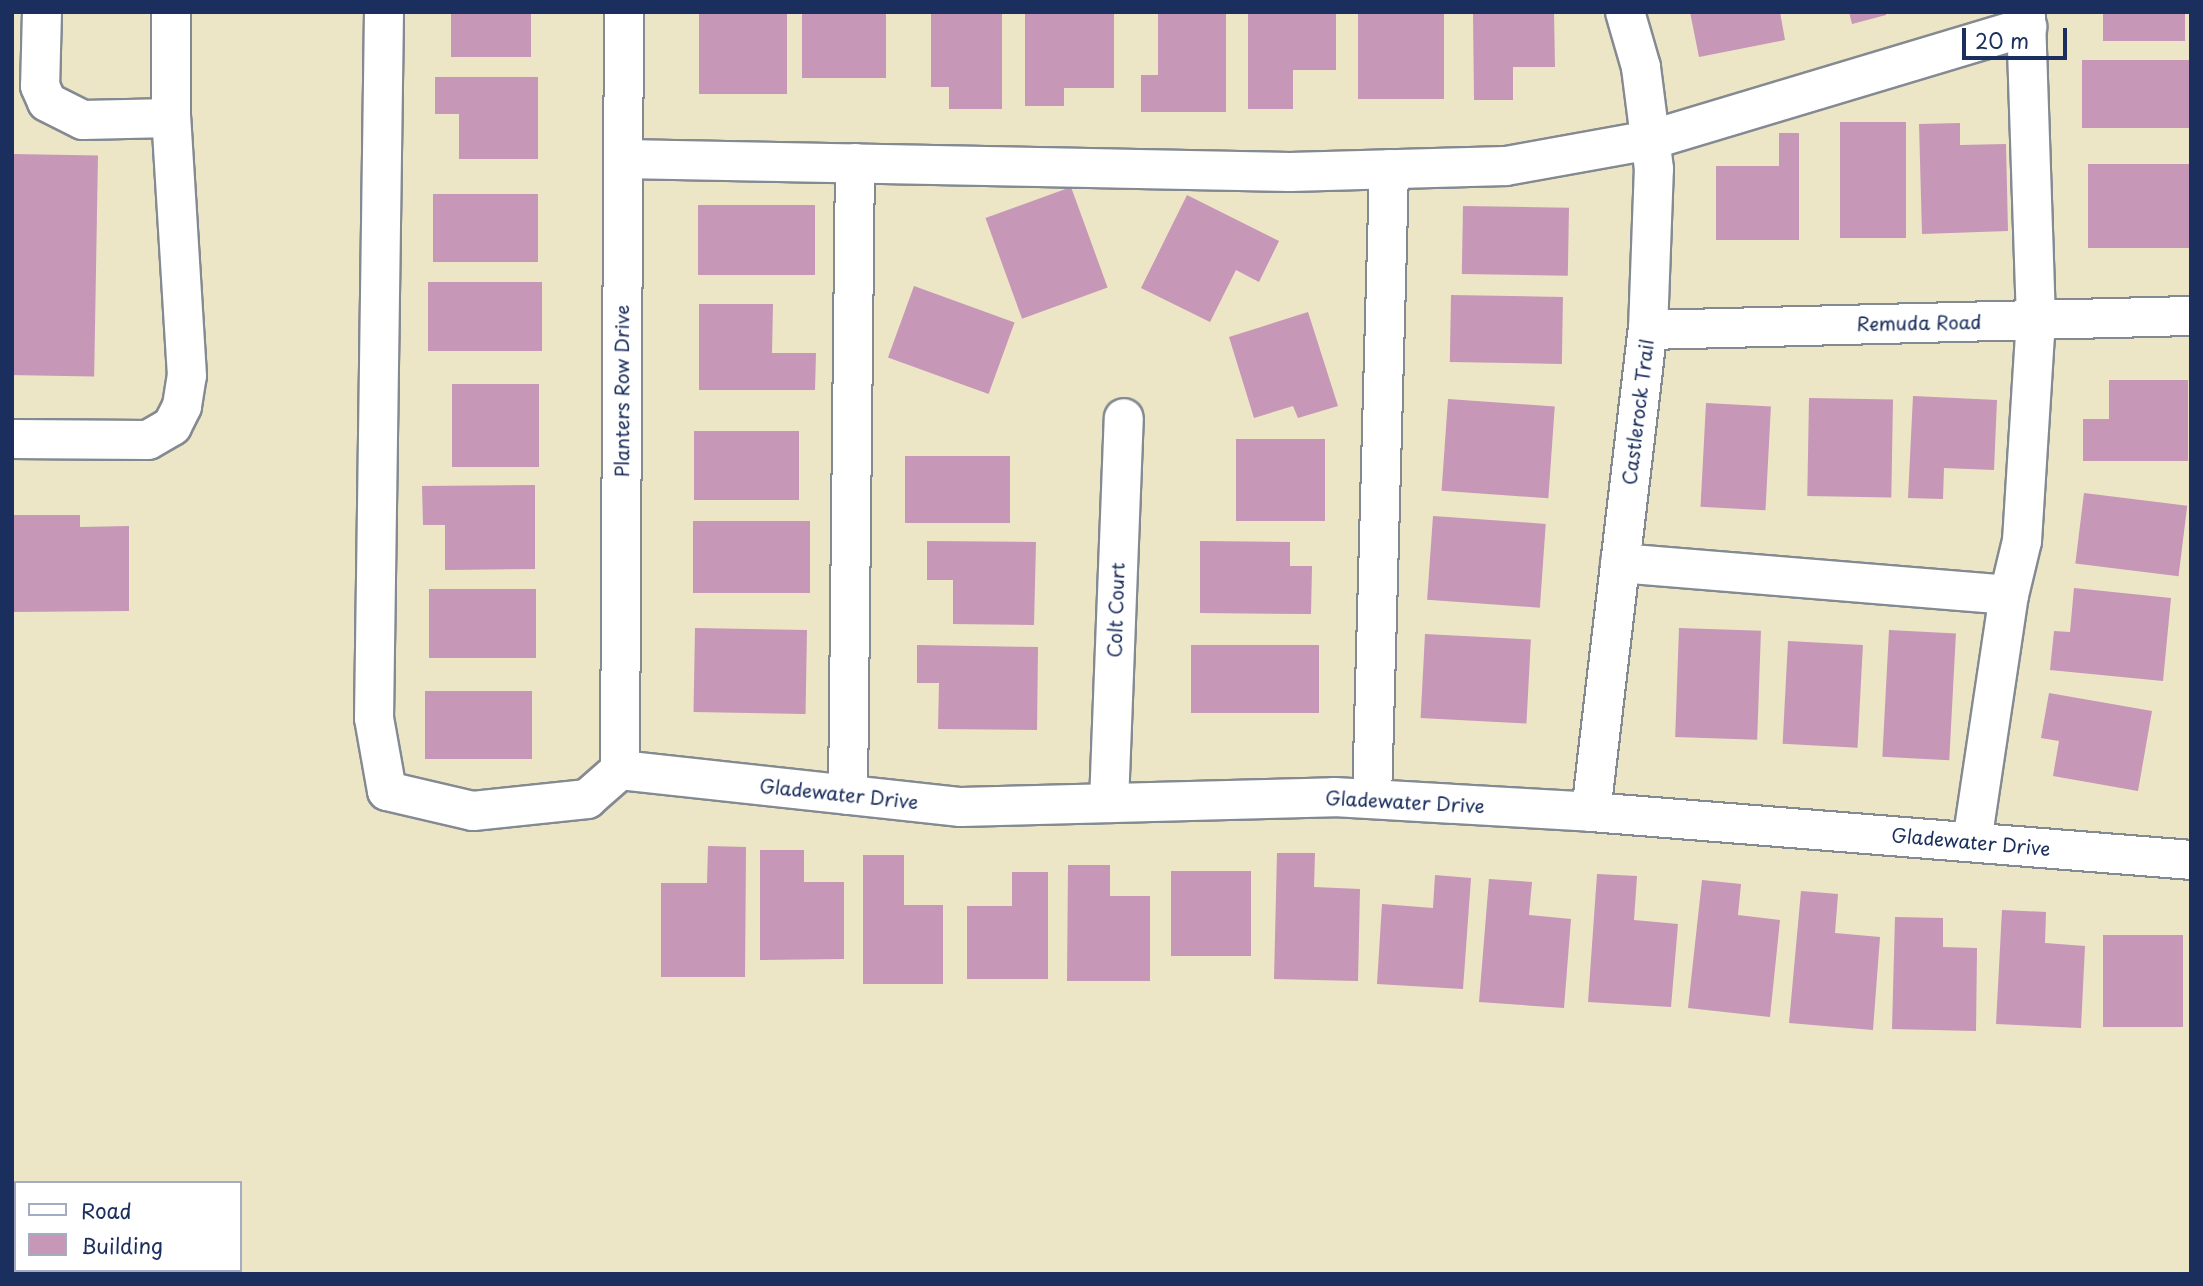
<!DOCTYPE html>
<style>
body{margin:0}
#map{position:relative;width:2203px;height:1286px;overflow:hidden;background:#ece5c6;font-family:"Playpen Sans",sans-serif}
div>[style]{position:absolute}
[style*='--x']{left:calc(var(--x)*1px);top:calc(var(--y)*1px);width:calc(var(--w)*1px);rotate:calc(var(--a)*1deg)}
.building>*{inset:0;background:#c697b7;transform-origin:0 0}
.roads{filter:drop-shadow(2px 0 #848a92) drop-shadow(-2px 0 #848a92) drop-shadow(0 2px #848a92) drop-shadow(0 -2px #848a92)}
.minor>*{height:38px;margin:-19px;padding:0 19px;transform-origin:19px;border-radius:19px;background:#fff}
span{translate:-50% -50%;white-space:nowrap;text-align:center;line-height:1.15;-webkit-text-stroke:7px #fff;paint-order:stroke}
.street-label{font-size:19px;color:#1b2f5e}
.frame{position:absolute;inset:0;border:14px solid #1b2f5e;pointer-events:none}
.legend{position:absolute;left:14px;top:1181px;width:228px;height:91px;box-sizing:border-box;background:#fff;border:2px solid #a4acbf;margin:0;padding:9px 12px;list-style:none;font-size:21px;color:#1b2f5e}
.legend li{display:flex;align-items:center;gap:14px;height:35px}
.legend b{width:35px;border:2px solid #a4acbf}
.scale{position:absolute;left:1962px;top:28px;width:105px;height:32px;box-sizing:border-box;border:4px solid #1b2f5e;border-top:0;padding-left:9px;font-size:21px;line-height:24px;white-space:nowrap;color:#1b2f5e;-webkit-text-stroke:5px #fff;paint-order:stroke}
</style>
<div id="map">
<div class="building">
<div style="left:451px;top:12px;width:80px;height:45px"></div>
<div style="left:699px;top:12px;width:88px;height:82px"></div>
<div style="left:802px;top:12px;width:84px;height:66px"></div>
<div style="clip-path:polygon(931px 12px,1002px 12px,1002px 109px,949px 109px,949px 87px,931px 87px)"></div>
<div style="clip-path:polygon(1025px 12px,1114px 12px,1114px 88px,1064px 88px,1064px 106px,1025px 106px)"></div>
<div style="clip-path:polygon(1158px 12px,1226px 12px,1226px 112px,1141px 112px,1141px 75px,1158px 75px)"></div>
<div style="clip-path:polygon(1248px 12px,1336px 12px,1336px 70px,1293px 70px,1293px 109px,1248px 109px)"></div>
<div style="left:1358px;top:12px;width:86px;height:87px"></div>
<div style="clip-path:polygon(1473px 12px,1554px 12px,1555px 67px,1513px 67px,1513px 100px,1474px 100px)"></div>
<div style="clip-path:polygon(1690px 12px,1780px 12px,1785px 40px,1699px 57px)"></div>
<div style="clip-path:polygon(1849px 12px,1886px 12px,1886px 15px,1852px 24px)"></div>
<div style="left:2103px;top:12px;width:82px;height:29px"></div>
<div style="left:2191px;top:60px;width:68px;height:109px;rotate:90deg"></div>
<div style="clip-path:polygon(435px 77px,538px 77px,538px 159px,459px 159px,459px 114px,435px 114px)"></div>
<div style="left:1840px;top:122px;width:66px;height:116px"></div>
<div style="clip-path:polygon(1960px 123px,1960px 145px,2006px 144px,2008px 231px,1922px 234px,1919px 124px)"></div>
<div style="clip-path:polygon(1779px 133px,1799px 133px,1799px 240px,1716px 240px,1716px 166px,1779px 166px)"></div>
<div style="left:12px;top:154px;width:86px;height:221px;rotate:1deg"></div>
<div style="left:2088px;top:164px;width:103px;height:84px"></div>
<div style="left:1071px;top:187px;width:107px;height:91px;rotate:70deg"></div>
<div style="left:433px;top:194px;width:105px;height:68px"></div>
<div style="clip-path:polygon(1187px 195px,1279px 241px,1259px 282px,1236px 270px,1210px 322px,1141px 288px)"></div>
<div style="left:698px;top:205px;width:117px;height:70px"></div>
<div style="left:1463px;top:206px;width:106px;height:68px;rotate:1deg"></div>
<div style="left:428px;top:282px;width:114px;height:69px"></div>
<div style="left:914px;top:286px;width:107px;height:76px;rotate:20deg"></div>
<div style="left:1451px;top:295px;width:112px;height:67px;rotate:1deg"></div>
<div style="clip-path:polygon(699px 304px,773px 304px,772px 353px,816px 353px,815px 390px,699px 390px)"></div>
<div style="clip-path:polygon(1308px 312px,1338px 406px,1298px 418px,1293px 406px,1254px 418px,1229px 337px)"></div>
<div style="clip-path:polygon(2109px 380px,2188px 380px,2188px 461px,2083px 461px,2083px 419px,2109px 419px)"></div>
<div style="left:452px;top:384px;width:87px;height:83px"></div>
<div style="clip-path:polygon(1913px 396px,1997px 400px,1994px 470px,1944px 468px,1943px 499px,1908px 498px)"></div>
<div style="left:1809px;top:398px;width:84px;height:98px;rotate:1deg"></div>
<div style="left:1448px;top:399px;width:107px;height:92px;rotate:4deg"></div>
<div style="left:1706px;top:403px;width:65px;height:104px;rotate:3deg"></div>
<div style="left:694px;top:431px;width:105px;height:69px"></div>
<div style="left:1236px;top:439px;width:89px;height:82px"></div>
<div style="left:905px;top:456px;width:105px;height:67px"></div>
<div style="clip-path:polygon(535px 485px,535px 569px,445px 570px,445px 525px,423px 525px,422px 486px)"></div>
<div style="left:2084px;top:493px;width:104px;height:71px;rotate:7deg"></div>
<div style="clip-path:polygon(12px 515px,80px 515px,80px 527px,129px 526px,129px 611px,12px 612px)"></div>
<div style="left:1433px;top:516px;width:113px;height:84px;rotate:4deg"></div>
<div style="left:693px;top:521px;width:117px;height:72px"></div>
<div style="clip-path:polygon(927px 541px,1036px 542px,1034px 625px,953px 624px,953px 580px,927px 580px)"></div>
<div style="clip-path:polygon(1200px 541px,1290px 542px,1290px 566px,1312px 566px,1311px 614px,1200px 613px)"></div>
<div style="clip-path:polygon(2074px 588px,2171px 598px,2163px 681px,2050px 670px,2054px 631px,2070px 632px)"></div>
<div style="left:429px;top:589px;width:107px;height:69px"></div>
<div style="left:695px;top:628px;width:112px;height:84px;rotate:1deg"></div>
<div style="left:1679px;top:628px;width:82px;height:109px;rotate:2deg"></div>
<div style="left:1889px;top:630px;width:67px;height:127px;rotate:3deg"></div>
<div style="left:1425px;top:634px;width:106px;height:84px;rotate:3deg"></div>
<div style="left:1788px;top:641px;width:75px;height:103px;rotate:3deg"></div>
<div style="clip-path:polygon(917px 645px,1038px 647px,1037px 730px,938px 729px,939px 683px,917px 683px)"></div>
<div style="left:1191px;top:645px;width:128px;height:68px"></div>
<div style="left:425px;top:691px;width:107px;height:68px"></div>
<div style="clip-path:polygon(2049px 693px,2152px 711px,2138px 791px,2053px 776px,2059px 741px,2041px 738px)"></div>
<div style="clip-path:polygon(708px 846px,746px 847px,745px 977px,661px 977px,661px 883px,707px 883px)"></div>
<div style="clip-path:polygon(760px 850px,804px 850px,804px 882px,844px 882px,844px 959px,760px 960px)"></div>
<div style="clip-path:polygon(1277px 853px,1315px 853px,1314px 887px,1360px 889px,1358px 981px,1274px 979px)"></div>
<div style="clip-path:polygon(863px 855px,904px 855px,904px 905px,943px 905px,943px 984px,863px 984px)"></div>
<div style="clip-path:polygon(1068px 865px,1110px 865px,1110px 896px,1150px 896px,1150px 981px,1067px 981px)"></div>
<div style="left:1171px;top:871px;width:80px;height:85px"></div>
<div style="clip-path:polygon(1012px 872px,1048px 872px,1048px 979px,967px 979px,967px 906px,1012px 906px)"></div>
<div style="clip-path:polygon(1597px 874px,1637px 876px,1634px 920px,1678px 924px,1671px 1007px,1588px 1002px)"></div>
<div style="clip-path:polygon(1435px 875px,1471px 878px,1463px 989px,1377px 984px,1382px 904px,1433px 908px)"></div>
<div style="clip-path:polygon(1489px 879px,1532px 882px,1529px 915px,1571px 919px,1564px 1008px,1479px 1002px)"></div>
<div style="clip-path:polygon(1702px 880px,1741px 884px,1738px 915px,1780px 920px,1770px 1017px,1688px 1008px)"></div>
<div style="clip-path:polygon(1801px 891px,1838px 894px,1835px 933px,1880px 937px,1873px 1030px,1789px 1023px)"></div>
<div style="clip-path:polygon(2002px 910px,2046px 912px,2045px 943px,2085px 946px,2081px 1028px,1996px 1024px)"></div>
<div style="clip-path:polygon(1895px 917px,1943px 918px,1943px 947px,1977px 948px,1976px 1031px,1892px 1029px)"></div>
<div style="left:2103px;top:935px;width:80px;height:92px"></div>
</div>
<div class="roads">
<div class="minor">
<div style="--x:42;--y:12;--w:74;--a:91.5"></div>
<div style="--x:40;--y:86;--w:17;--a:66"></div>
<div style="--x:47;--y:102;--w:40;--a:26.6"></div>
<div style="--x:83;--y:120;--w:88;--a:-1.3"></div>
<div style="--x:384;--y:12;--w:706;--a:90.81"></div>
<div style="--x:374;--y:718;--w:74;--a:79.9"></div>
<div style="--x:387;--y:791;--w:88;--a:13.1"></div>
<div style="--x:473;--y:811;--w:115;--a:-6"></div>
<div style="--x:587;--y:799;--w:44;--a:-41.3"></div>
<div style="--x:623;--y:159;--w:667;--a:1.12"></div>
<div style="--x:1290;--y:172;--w:216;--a:-1.6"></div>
<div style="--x:1506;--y:166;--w:146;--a:-10.2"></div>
<div style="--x:1650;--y:140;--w:394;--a:-16.7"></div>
<div style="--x:1648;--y:330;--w:543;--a:-1.48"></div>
<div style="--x:12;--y:439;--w:136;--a:0.4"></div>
<div style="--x:148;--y:440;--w:28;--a:-30"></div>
<div style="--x:172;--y:426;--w:22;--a:-63"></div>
<div style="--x:182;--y:406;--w:30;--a:-81"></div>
<div style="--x:187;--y:376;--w:258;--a:-93.5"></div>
<div style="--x:171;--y:118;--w:106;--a:-90"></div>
<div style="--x:1620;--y:563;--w:390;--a:4.7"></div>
<div style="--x:620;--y:770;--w:343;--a:6.2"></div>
<div style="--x:961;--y:807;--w:373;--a:-1.5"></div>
<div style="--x:1334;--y:797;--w:257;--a:3.3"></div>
<div style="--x:1591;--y:812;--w:602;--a:4.57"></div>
<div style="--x:620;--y:770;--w:758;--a:-89.7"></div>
<div style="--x:848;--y:795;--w:632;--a:-89.37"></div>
<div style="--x:1372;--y:799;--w:630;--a:-88.45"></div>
<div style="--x:1109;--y:803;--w:385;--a:-87.8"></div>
<div style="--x:1591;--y:812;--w:485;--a:-83.3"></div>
<div style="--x:1648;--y:330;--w:161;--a:-87.9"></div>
<div style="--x:1654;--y:169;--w:103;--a:-97.3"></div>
<div style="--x:1641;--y:67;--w:57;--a:-106.2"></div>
<div style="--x:1972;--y:842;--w:250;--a:-81.5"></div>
<div style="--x:2009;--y:595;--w:56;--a:-76.5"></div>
<div style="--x:2022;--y:541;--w:221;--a:-86.4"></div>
<div style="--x:2036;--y:320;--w:308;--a:-91.9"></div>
</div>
</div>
<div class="street-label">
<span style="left:1919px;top:323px;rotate:-1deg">Remuda Road</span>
<span style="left:622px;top:391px;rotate:-90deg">Planters Row Drive</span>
<span style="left:1638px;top:412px;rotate:-83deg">Castlerock Trail</span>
<span style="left:1116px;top:610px;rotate:-88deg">Colt Court</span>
<span style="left:839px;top:794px;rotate:6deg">Gladewater Drive</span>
<span style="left:1405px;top:802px;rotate:3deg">Gladewater Drive</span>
<span style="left:1971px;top:842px;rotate:5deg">Gladewater Drive</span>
</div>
<div class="frame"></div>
<ul class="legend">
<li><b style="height:9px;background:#fff"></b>Road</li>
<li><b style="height:19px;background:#c697b7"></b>Building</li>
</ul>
<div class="scale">20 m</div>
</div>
